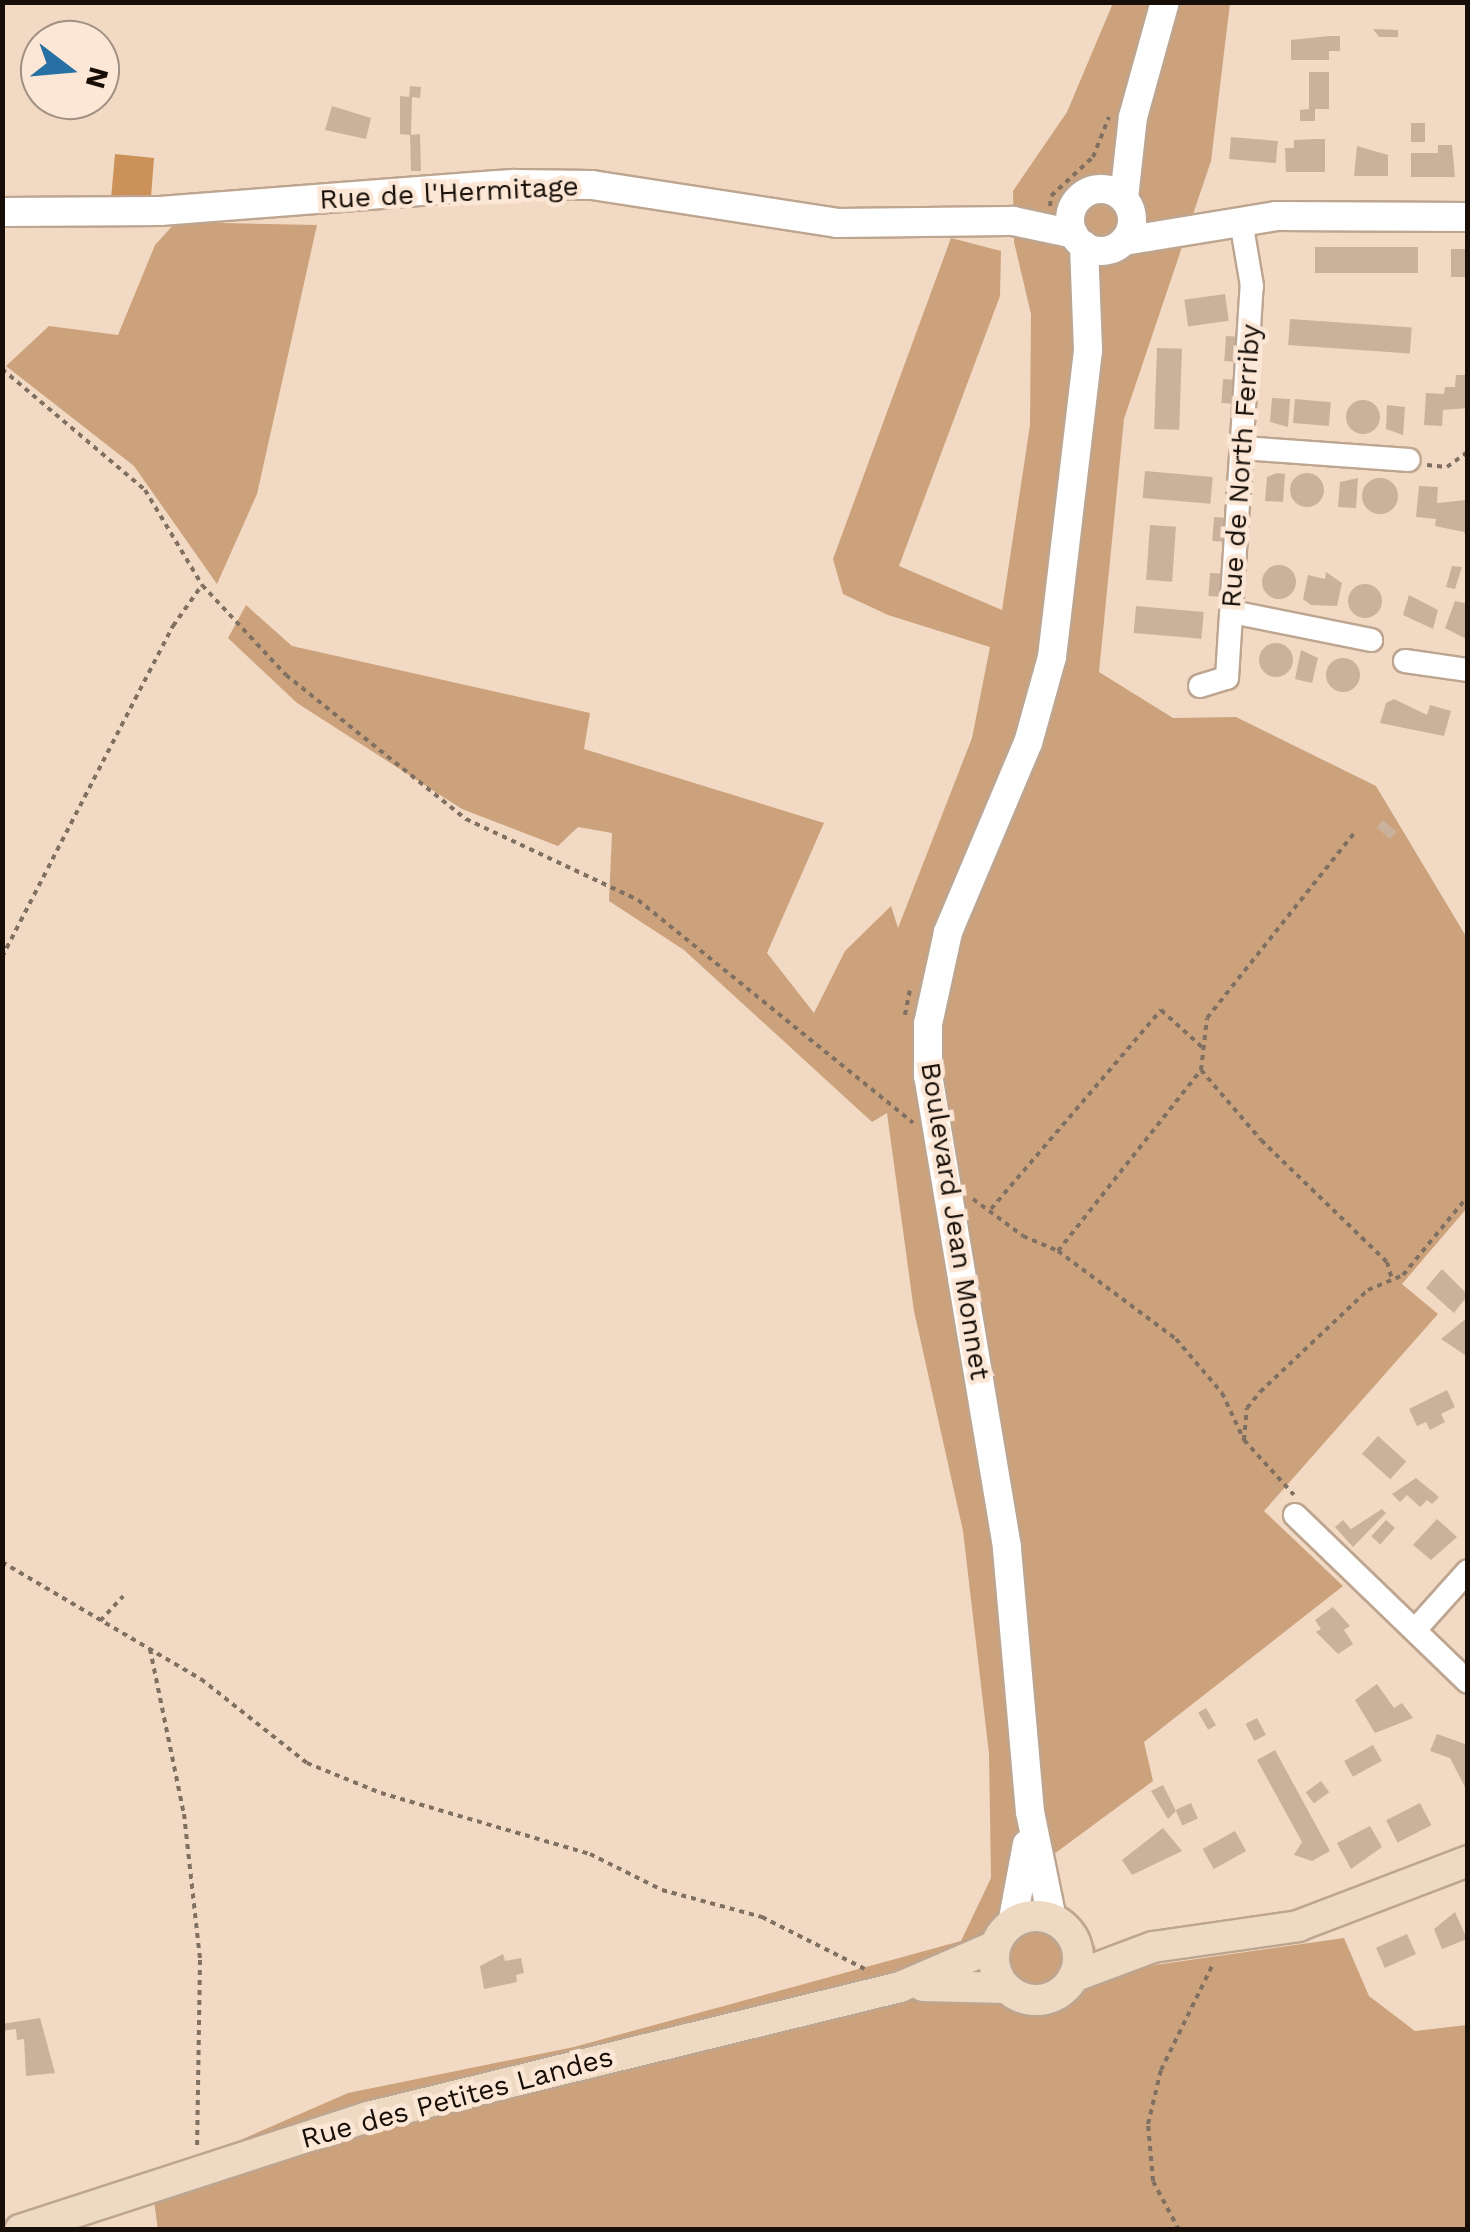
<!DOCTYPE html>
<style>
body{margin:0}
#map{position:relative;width:1470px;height:2232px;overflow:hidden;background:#f2d9c3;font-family:"Work Sans",sans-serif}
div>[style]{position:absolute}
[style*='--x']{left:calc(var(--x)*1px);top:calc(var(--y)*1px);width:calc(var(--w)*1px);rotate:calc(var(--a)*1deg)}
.green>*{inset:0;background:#cca27c}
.water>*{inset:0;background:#cc9159}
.building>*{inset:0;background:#c9b19c;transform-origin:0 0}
.round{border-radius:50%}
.path>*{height:4px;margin-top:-2px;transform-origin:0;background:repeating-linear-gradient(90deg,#807062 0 5px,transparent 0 10px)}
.roads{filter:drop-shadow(2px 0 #bda590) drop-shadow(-2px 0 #bda590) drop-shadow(0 2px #bda590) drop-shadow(0 -2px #bda590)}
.minor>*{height:22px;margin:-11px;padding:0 11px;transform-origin:11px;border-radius:11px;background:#fff}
.tertiary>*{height:28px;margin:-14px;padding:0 14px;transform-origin:14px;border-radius:14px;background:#fff}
.tertiary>.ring{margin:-14px;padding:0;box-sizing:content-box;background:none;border:28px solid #fff;border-radius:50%}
.secondary>*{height:30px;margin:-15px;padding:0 15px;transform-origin:15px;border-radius:15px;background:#eed9c2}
.secondary>.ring{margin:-15px;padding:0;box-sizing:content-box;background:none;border:30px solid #eed9c2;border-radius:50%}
span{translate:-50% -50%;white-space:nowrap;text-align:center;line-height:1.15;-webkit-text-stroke:9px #fce7d6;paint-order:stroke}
.street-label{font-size:28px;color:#160e07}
.frame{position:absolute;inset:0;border:5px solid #160e07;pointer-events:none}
.north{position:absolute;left:20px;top:20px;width:100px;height:100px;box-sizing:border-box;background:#fce7d6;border:2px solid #a09083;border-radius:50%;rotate:106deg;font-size:28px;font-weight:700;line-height:40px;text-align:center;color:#160e07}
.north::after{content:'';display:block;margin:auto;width:35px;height:45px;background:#2670a3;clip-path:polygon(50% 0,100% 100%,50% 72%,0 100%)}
</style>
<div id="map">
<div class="green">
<div style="clip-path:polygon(1113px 3px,1230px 3px,1211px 161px,1124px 419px,1099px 672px,1173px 718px,1236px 717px,1376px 786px,1467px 938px,1467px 1208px,1402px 1284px,1438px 1314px,1264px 1511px,1343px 1586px,1144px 1742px,1153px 1781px,1054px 1854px,1061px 1907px,1095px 1946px,1099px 1973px,1344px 1938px,1369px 1996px,1415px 2031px,1467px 2025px,1467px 2229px,158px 2230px,150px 2172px,190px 2162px,348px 2093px,574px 2047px,961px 1941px,991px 1878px,989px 1754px,963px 1531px,914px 1311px,887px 1113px,872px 1122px,684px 950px,609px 901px,612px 833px,578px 827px,558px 846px,462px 809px,297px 703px,228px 638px,246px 605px,292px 646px,590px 713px,584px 749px,824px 823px,767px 953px,814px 1013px,845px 951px,891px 906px,898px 928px,972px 738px,990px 647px,888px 615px,843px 594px,833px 559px,951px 238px,1001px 251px,1000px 296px,899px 566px,1002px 610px,1030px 425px,1031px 314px,1014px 242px,1013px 191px,1067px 112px)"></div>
<div style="clip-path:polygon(176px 222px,317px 225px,257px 494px,217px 584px,134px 466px,6px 366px,49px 326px,118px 335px,155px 245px)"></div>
</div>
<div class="water">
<div style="clip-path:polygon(115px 154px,154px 158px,151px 197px,111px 199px)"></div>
</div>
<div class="building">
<div style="clip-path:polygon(1373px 29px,1398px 30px,1398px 37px,1379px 37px)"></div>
<div style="clip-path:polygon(1329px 36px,1340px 36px,1340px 51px,1329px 51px,1329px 60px,1291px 60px,1291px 40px)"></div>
<div style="clip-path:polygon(1309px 72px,1329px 72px,1329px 109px,1315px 109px,1315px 121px,1300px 121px,1300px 110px,1309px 109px)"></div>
<div style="clip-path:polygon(410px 86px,421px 87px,420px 98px,412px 97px,411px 135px,420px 134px,421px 171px,411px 171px,410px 135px,400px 134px,400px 96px,409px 97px)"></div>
<div style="clip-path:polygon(332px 106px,371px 118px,366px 139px,325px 130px)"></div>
<div style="left:1411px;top:123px;width:14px;height:19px"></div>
<div style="left:1231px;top:137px;width:47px;height:22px;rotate:5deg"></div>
<div style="clip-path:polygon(1316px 139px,1325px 139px,1325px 172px,1286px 172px,1285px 148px,1294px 148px,1294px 140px)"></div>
<div style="clip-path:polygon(1438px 145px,1452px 145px,1455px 177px,1411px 177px,1411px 153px,1438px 153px)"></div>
<div style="clip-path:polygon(1357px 146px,1388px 155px,1388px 176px,1354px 176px)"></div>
<div style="left:1418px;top:247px;width:26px;height:103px;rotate:90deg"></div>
<div style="left:1451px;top:249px;width:17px;height:28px"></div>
<div style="left:1225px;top:294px;width:27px;height:41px;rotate:82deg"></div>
<div style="left:1290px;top:319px;width:122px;height:26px;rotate:4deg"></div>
<div style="left:1226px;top:336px;width:15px;height:25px;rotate:4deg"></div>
<div style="left:1157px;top:348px;width:25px;height:81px;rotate:2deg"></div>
<div style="clip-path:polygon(1456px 375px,1468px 375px,1468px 408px,1443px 410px,1442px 426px,1424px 425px,1426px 393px,1444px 394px,1445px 387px,1455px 387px)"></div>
<div style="left:1223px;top:379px;width:15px;height:24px;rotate:4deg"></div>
<div style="clip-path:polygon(1272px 398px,1290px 399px,1288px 427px,1270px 422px)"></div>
<div style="left:1295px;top:399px;width:36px;height:24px;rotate:5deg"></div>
<div class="round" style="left:1346px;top:400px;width:34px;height:34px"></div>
<div style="clip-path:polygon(1387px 405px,1405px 407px,1403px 435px,1386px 429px)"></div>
<div style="left:1145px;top:471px;width:68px;height:27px;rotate:5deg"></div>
<div class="round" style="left:1290px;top:473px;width:34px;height:34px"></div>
<div style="clip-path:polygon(1277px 473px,1285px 474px,1283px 502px,1265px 501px,1267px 477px)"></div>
<div style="clip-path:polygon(1358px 478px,1356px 508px,1338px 507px,1340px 482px)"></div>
<div class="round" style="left:1362px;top:478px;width:36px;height:36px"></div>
<div style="clip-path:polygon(1419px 486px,1438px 487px,1437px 503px,1466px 500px,1468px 539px,1464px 532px,1435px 526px,1436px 519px,1416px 517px)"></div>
<div style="left:1214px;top:517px;width:15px;height:24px;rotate:4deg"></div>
<div style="left:1150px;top:525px;width:26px;height:55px;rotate:4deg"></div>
<div class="round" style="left:1262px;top:565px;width:34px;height:34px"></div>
<div style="clip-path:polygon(1452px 566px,1462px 567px,1455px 589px,1446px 587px)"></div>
<div style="clip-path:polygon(1326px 572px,1342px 583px,1337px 606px,1311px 605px,1303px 599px,1308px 575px,1325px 579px)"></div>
<div style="left:1210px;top:573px;width:15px;height:23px;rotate:4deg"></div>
<div class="round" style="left:1348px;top:584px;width:34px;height:34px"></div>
<div style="clip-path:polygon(1409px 595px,1438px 610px,1433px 629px,1403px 615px)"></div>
<div style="clip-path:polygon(1455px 601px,1468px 604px,1468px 640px,1445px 628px)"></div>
<div style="left:1136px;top:606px;width:68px;height:27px;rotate:5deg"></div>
<div class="round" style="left:1259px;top:643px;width:34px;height:34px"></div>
<div style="clip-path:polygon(1301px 650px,1318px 658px,1312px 683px,1295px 679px)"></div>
<div class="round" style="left:1326px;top:658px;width:34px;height:34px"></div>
<div style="clip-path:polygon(1394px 699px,1427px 715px,1430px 705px,1451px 711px,1444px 736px,1380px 723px,1386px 703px)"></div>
<div style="left:1383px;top:820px;width:18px;height:10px;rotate:41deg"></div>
<div style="clip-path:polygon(1442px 1269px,1468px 1295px,1454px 1313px,1426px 1288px)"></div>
<div style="clip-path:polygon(1468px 1317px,1468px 1357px,1441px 1339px)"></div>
<div style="clip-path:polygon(1447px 1390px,1455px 1407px,1441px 1414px,1445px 1422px,1430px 1430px,1426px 1422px,1417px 1426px,1409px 1409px)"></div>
<div style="left:1378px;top:1436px;width:38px;height:24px;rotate:42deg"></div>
<div style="clip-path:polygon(1416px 1478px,1439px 1497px,1432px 1504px,1427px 1500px,1420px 1507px,1407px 1495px,1400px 1502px,1392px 1494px)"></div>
<div style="clip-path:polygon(1382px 1509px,1386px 1513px,1353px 1547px,1335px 1527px,1343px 1520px,1351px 1529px)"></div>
<div style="clip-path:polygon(1437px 1519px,1457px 1537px,1431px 1560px,1413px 1545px)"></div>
<div style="left:1386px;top:1520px;width:12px;height:22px;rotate:42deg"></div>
<div style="clip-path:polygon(1333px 1607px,1350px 1626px,1344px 1630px,1353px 1644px,1338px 1654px,1316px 1632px,1321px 1629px,1315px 1620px)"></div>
<div style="clip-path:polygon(1377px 1684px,1394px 1708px,1402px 1703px,1413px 1718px,1375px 1733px,1355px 1700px)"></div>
<div style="left:1206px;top:1708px;width:20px;height:9px;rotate:60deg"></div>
<div style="left:1257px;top:1718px;width:19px;height:13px;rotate:62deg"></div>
<div style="clip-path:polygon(1437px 1734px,1468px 1745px,1468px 1793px,1450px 1758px,1430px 1751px)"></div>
<div style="left:1373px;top:1745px;width:18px;height:33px;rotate:61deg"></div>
<div style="clip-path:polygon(1275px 1750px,1330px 1851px,1312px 1861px,1294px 1855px,1302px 1842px,1257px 1760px)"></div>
<div style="left:1321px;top:1781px;width:14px;height:19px;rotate:54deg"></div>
<div style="clip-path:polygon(1163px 1785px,1176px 1811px,1168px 1819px,1151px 1791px)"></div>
<div style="left:1191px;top:1803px;width:17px;height:17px;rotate:66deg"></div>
<div style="left:1420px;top:1803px;width:25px;height:38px;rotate:63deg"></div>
<div style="clip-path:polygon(1370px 1826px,1382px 1847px,1351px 1869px,1337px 1843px)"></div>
<div style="clip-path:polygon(1163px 1828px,1182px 1851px,1132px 1875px,1122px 1860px)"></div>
<div style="left:1235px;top:1831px;width:23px;height:37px;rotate:61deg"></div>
<div style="clip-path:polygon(1455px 1912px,1467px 1939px,1442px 1949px,1434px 1929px)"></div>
<div style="left:1407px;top:1934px;width:22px;height:34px;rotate:66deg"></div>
<div style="clip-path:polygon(503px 1954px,505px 1961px,521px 1958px,524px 1973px,516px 1975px,517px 1982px,484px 1989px,480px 1966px)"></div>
<div style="clip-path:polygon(40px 2018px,55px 2073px,26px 2076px,24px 2039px,17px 2040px,16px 2029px,2px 2031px,2px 2024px)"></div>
</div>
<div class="path">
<div style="--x:1050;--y:206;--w:10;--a:-84"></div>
<div style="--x:1051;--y:196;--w:57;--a:-42.9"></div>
<div style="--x:1093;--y:157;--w:43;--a:-68.2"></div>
<div style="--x:2;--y:369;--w:187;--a:40.2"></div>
<div style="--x:145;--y:490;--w:111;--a:59"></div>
<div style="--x:202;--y:585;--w:123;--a:47"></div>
<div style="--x:286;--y:675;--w:231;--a:38.7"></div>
<div style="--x:466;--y:819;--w:190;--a:25.2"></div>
<div style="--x:638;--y:900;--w:354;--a:39"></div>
<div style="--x:1427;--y:465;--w:20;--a:6"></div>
<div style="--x:1447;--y:467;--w:26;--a:-36"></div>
<div style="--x:2;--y:957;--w:373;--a:-62.7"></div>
<div style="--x:173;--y:626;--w:50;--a:-54.7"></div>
<div style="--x:905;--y:1015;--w:25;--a:-79"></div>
<div style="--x:1201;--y:1070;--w:92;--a:49.4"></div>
<div style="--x:1261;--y:1140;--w:175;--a:44.1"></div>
<div style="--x:1387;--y:1262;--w:18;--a:74"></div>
<div style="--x:973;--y:1199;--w:62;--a:36.5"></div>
<div style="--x:1023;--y:1236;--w:38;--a:23"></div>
<div style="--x:1058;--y:1251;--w:147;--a:36.7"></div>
<div style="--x:1176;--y:1339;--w:71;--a:49.6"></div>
<div style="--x:1222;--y:1393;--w:52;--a:64.9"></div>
<div style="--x:1244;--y:1440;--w:74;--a:47.7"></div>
<div style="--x:991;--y:1209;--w:262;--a:-49.5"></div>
<div style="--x:1161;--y:1010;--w:57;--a:42.1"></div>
<div style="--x:1058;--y:1251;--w:231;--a:-51.7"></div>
<div style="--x:1201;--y:1070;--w:52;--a:-83.4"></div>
<div style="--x:1207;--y:1018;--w:238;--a:-51.5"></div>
<div style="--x:1244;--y:1440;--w:32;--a:-85"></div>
<div style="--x:1247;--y:1408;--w:21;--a:-51"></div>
<div style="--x:1260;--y:1392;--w:149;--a:-43.4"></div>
<div style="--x:1368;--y:1290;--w:38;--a:-23"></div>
<div style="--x:1403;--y:1275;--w:102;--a:-50.6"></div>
<div style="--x:2;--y:1562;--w:231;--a:30.5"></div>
<div style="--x:201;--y:1679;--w:135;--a:38.4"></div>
<div style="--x:307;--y:1763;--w:80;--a:22.1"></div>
<div style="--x:381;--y:1793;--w:218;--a:16.3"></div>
<div style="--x:590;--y:1854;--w:80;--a:26.6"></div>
<div style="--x:662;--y:1890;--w:104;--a:15.1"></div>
<div style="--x:762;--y:1917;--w:120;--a:26.8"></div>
<div style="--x:100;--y:1621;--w:34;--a:-47"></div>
<div style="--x:150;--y:1649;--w:168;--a:78.4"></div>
<div style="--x:184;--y:1814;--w:147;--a:83.7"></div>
<div style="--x:200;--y:1960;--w:190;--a:90.9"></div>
<div style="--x:1179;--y:2230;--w:55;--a:-118"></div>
<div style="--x:1153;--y:2181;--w:57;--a:-95"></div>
<div style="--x:1148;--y:2124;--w:56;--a:-76.5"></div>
<div style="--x:1161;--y:2070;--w:118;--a:-63.9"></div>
</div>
<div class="roads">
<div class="minor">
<div style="--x:1243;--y:448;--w:166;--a:4.1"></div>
<div style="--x:1232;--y:612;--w:142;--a:11.4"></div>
<div style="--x:1405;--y:661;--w:64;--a:8.1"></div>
<div style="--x:1200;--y:686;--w:28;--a:-17"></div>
<div style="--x:1227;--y:678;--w:393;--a:-86.4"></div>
<div style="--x:1252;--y:286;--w:60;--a:-99.6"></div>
<div style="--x:1295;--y:1515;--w:240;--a:44"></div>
<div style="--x:1415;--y:1630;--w:79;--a:-48.1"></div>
</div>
<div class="tertiary">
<div class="ring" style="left:1070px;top:189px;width:34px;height:34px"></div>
<div style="--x:1124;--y:198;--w:81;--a:-83.7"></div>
<div style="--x:1133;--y:117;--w:119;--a:-74.5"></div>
<div style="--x:2;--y:212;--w:158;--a:-0.4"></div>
<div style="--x:160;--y:211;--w:354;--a:-4.4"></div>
<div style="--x:513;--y:184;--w:79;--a:0.7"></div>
<div style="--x:592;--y:185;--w:248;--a:8.8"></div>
<div style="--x:837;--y:223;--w:176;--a:-0.7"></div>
<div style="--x:1013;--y:221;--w:62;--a:12"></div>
<div style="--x:1124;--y:241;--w:154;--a:-9.3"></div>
<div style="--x:1276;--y:216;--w:192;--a:0.3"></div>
<div style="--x:1052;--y:1919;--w:109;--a:-101.6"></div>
<div style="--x:1030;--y:1812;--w:266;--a:-95"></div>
<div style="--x:1007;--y:1547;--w:478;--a:-99.5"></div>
<div style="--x:928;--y:1076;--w:52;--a:-90"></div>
<div style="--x:928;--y:1024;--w:94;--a:-77.7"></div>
<div style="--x:948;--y:932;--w:205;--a:-67.1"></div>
<div style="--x:1028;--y:743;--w:89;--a:-74.4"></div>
<div style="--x:1052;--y:657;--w:309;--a:-83.3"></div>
<div style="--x:1088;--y:350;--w:105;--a:-92.2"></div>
<div style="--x:1012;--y:1924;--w:81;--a:-79.4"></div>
</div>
<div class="secondary">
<div class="ring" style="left:994px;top:1916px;width:54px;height:54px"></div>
<div style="--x:1073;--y:1977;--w:85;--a:-20.6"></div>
<div style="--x:1153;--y:1947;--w:147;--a:-8.2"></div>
<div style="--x:1298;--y:1926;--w:182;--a:-20.9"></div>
<div style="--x:923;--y:1986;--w:83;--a:1.4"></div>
<div style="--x:20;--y:2230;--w:366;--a:-18"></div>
<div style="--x:368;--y:2117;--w:548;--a:-13.73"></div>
<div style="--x:900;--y:1987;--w:103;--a:-23.3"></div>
</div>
</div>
<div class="street-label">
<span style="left:449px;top:193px;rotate:-3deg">Rue de l'Hermitage</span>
<span style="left:1241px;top:466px;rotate:-86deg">Rue de North Ferriby</span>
<span style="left:955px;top:1221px;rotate:81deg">Boulevard Jean Monnet</span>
<span style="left:457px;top:2098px;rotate:-15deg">Rue des Petites Landes</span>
</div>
<div class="frame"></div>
<div class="north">N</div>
</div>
